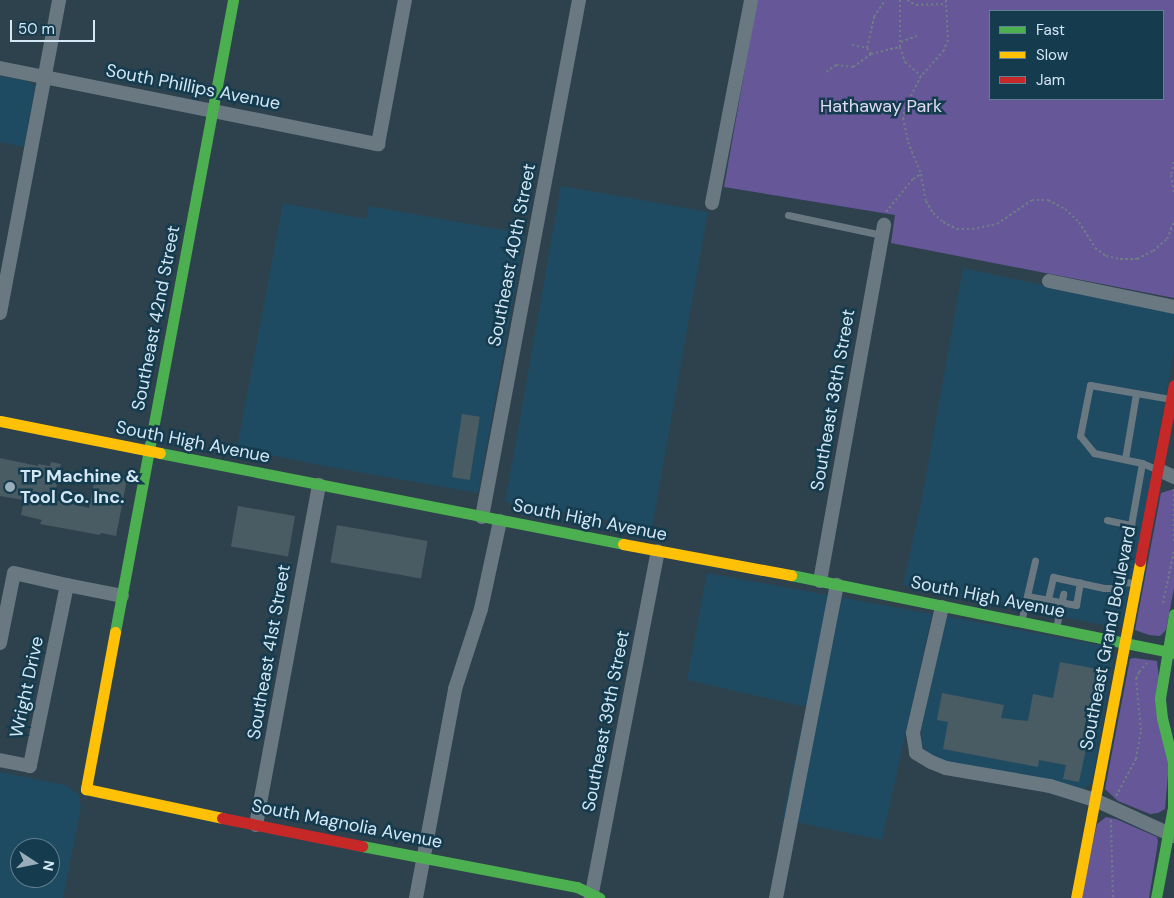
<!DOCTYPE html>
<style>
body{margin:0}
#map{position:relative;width:1174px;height:898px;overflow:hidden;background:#2e424d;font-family:"DM Sans",sans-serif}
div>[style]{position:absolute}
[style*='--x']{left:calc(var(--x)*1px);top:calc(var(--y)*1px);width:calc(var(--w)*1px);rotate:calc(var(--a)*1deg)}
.built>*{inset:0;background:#1f4b62;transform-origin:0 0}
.green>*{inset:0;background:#665799}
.building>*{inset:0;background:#495b63;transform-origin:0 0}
.path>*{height:2px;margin-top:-1px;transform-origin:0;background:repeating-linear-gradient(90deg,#6e7c83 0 2.5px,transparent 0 5px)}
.lane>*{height:7px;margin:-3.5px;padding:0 3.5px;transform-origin:3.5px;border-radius:3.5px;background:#697881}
.street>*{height:14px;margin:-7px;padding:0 7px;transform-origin:7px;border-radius:7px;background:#697881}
.fast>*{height:11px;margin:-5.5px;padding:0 5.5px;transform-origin:5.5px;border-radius:5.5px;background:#4caf50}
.slow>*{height:11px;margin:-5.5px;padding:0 5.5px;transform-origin:5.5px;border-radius:5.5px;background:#ffc107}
.jam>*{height:11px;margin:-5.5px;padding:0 5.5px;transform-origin:5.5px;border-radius:5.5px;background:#c62828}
.dots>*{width:14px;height:14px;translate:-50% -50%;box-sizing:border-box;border:2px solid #153b4f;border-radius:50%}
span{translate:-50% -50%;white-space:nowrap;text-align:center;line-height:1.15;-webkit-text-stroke:5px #153b4f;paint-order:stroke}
.street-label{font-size:18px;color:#d3e7f4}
.park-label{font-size:18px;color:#e0dcf3}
.poi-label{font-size:18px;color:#d3e7f4;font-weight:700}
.left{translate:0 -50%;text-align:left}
.legend{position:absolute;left:989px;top:10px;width:175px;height:90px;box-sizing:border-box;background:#153b4f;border:1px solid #618091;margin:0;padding:6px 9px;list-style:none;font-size:15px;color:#d3e7f4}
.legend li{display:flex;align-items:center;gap:10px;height:25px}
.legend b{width:25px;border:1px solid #618091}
.north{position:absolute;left:10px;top:838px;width:50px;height:50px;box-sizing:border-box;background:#153b4f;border:1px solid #618091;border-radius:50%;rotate:101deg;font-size:14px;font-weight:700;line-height:20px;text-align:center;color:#d3e7f4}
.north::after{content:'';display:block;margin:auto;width:18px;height:22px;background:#99adba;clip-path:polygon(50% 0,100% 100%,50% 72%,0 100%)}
.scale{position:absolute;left:10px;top:20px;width:85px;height:22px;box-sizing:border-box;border:2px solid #d3e7f4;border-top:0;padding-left:6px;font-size:15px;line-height:18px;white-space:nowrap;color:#d3e7f4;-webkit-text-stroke:4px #153b4f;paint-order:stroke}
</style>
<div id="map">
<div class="built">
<div style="clip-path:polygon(0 76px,27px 81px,35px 86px,24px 147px,0 142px)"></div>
<div style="left:561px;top:186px;width:149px;height:321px;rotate:10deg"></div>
<div style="clip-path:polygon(283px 203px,366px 219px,369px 206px,525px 234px,478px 493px,319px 465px,237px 448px)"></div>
<div style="clip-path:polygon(963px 268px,1174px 313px,1174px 350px,1138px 547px,1122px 623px,1113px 627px,903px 585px,921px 504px)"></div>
<div style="clip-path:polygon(707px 573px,932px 614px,882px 840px,782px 819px,806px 707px,687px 680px)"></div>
<div style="clip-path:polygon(945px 616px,1104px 646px,1111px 651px,1113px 659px,1092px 782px,1083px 790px,946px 762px,928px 755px,921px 743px,921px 732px)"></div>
<div style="clip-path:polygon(evenodd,0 772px,65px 785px,79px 795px,81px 807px,63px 898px,0 898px,0 772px,20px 848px,50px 848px,50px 878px,20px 878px,20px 848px)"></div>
</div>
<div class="green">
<div style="clip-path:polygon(evenodd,757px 0,1174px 0,1174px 298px,891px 243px,895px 215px,724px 187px,757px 0,990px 11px,1163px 11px,1163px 99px,990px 99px,990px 11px)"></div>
<div style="clip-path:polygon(1174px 489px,1174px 588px,1166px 630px,1160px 636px,1149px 635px,1135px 630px,1161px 493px)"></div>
<div style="clip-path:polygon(1134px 658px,1157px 661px,1169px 763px,1165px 809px,1158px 813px,1150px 814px,1118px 801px,1105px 789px,1130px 659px)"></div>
<div style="clip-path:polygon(1106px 817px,1116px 819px,1157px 837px,1158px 842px,1149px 898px,1081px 898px,1097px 824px)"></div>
</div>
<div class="building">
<div style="left:462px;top:414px;width:18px;height:64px;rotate:9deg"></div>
<div style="clip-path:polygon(0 458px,38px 466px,38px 464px,50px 466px,51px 462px,61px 464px,54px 500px,89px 508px,96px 473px,127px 479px,116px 536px,101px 533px,100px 535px,40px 524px,42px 520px,21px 515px,24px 500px,0 496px)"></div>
<div style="left:238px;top:506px;width:58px;height:41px;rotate:10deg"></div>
<div style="left:337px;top:525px;width:92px;height:38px;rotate:10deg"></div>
<div style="clip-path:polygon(1060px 662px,1103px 670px,1079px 782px,1063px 779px,1066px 765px,1039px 760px,1038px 767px,943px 749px,948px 722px,937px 720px,942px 693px,1004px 705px,1001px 718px,1028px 721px,1033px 694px,1053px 698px)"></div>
</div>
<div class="path">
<div style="--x:900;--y:0;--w:47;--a:90"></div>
<div style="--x:900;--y:47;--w:16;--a:72"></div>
<div style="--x:905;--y:62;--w:21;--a:41"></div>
<div style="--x:907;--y:0;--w:10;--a:29"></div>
<div style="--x:916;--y:5;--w:30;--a:-2"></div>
<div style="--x:946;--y:0;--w:40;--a:87.1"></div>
<div style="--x:948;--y:40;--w:11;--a:112"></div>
<div style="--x:944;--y:50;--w:35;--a:131"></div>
<div style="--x:921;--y:76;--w:35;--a:117"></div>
<div style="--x:905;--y:107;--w:11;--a:100"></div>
<div style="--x:903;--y:118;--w:25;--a:78"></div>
<div style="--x:908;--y:142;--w:35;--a:68"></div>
<div style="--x:921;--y:174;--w:27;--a:80"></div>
<div style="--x:926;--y:201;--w:14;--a:60"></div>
<div style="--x:933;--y:213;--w:13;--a:42"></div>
<div style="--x:943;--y:222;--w:16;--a:27"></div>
<div style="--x:957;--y:229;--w:15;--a:0"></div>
<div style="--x:972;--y:229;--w:25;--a:-11"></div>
<div style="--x:997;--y:224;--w:42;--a:-34.4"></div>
<div style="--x:1032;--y:200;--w:16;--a:0"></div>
<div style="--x:1048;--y:200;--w:19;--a:28"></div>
<div style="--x:1065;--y:209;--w:19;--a:43"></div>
<div style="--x:1079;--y:222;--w:31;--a:58"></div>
<div style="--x:1095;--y:248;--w:14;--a:36"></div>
<div style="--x:1106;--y:256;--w:14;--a:12"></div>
<div style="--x:1120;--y:259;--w:17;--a:0"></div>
<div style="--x:1137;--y:259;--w:18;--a:-27"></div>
<div style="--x:1153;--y:251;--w:18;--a:-41"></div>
<div style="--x:1167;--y:239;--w:18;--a:-68"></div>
<div style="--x:901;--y:42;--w:17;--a:-21"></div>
<div style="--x:852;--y:45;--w:15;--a:11"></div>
<div style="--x:871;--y:54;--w:7;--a:-124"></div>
<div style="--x:867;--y:48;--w:32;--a:-77"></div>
<div style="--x:874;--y:17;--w:20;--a:-57"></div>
<div style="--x:826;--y:72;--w:12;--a:-35"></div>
<div style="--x:836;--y:65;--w:17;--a:7"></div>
<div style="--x:853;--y:67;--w:22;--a:-36"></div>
<div style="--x:871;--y:54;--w:30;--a:-14"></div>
<div style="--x:1174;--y:162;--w:13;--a:103"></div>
<div style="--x:1171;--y:175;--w:18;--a:81"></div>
<div style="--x:886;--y:212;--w:43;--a:-50.7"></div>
<div style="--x:913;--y:179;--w:9;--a:-32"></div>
<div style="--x:1174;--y:489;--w:55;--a:90"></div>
<div style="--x:1163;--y:603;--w:53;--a:-78.1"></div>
<div style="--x:1116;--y:796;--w:42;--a:-61.6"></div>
<div style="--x:1136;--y:759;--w:29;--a:-80"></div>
<div style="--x:1141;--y:730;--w:51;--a:-95.6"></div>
<div style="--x:1136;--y:679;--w:8;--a:-67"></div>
<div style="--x:1139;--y:672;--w:12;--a:-48"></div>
<div style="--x:1111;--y:820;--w:78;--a:88.5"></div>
</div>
<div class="lane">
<div style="--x:788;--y:215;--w:96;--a:12"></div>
<div style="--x:1125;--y:459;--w:66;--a:-80.4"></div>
<div style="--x:1156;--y:469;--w:15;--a:-157"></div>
<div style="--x:1142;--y:463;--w:49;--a:-168.2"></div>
<div style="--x:1094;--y:453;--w:22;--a:-129"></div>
<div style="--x:1080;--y:436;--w:52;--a:-78.9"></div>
<div style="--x:1090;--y:385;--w:81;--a:9.9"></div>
<div style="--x:1107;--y:520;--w:25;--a:12"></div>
<div style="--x:1131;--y:525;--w:63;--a:-79.9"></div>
<div style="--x:1027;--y:596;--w:50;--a:10.4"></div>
<div style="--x:1076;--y:605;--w:23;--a:-80"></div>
<div style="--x:1048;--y:599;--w:23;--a:-77"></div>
<div style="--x:1053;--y:577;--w:52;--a:12.2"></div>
<div style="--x:1104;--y:588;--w:9;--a:0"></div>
<div style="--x:1113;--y:588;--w:12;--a:-31"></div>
<div style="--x:1123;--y:582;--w:13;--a:4"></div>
<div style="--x:1021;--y:622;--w:63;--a:-77.1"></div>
<div style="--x:1056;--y:628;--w:35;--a:-78"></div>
</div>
<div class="street">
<div style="--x:0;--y:68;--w:386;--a:11.4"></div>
<div style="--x:378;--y:144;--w:147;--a:-79.4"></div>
<div style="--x:712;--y:203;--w:207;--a:-79.1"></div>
<div style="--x:1049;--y:281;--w:128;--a:11.7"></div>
<div style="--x:0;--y:313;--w:319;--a:-79.3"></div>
<div style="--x:1159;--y:470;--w:17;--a:25"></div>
<div style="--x:482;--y:517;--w:526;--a:-79.37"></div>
<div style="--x:820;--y:581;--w:362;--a:-79.8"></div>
<div style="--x:67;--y:585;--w:56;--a:11.3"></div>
<div style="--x:942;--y:607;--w:129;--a:103"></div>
<div style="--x:913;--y:733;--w:20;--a:81"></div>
<div style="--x:916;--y:753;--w:17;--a:31"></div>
<div style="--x:931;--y:762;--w:16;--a:22"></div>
<div style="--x:946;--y:768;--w:106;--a:9.8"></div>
<div style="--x:1050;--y:786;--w:47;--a:17.3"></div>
<div style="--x:1095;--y:800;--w:87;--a:24.5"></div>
<div style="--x:0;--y:643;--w:71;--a:-78.7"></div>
<div style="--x:14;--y:573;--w:54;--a:12.8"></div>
<div style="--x:67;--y:585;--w:185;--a:101.6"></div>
<div style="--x:30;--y:766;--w:31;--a:-169"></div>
<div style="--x:256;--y:825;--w:346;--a:-79.5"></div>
<div style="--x:416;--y:898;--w:213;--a:-79.4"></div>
<div style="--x:455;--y:689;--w:84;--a:-72"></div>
<div style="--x:481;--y:609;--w:90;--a:-77.8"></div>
<div style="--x:591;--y:898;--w:353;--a:-79.1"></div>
<div style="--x:776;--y:898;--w:319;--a:-79"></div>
</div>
<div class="fast">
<div style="--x:160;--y:453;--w:472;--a:11.1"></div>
<div style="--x:791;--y:575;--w:391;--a:11.5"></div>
<div style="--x:115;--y:632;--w:643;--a:-79.42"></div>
<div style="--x:362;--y:846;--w:219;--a:10.8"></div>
<div style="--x:577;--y:887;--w:25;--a:26"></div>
<div style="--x:1156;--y:898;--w:93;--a:-79.4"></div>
<div style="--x:1173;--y:807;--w:45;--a:-90"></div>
<div style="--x:1173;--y:762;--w:45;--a:-104"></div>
<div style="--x:1162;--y:718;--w:20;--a:-96"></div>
<div style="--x:1160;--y:698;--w:85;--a:-80.5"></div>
</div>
<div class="slow">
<div style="--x:0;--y:421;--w:163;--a:11.3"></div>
<div style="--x:623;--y:544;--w:171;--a:10.5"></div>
<div style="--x:115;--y:632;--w:160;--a:100.5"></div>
<div style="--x:86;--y:789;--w:139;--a:12"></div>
<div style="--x:1076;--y:898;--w:343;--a:-79.2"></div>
</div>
<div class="jam">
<div style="--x:1140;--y:561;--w:179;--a:-79.1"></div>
<div style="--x:222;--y:818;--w:143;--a:11.3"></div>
</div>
<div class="dots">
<div style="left:10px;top:487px;background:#99adba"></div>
</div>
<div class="street-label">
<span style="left:193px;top:87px;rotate:11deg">South Phillips Avenue</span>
<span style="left:512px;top:255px;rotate:-79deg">Southeast 40th Street</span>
<span style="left:156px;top:318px;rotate:-79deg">Southeast 42nd Street</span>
<span style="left:833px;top:400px;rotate:-80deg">Southeast 38th Street</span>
<span style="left:193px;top:442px;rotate:11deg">South High Avenue</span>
<span style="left:590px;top:520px;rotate:11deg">South High Avenue</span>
<span style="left:988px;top:597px;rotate:11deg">South High Avenue</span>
<span style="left:1108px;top:638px;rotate:-79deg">Southeast Grand Boulevard</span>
<span style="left:269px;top:652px;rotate:-80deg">Southeast 41st Street</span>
<span style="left:27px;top:687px;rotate:-78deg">Wright Drive</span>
<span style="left:606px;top:721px;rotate:-79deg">Southeast 39th Street</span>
<span style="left:347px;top:824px;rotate:11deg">South Magnolia Avenue</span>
</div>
<div class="park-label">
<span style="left:881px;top:106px">Hathaway Park</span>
</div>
<div class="poi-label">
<span class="left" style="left:20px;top:487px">TP Machine &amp;<br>Tool Co. Inc.</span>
</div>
<ul class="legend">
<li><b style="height:6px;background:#4caf50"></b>Fast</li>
<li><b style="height:6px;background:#ffc107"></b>Slow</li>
<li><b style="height:6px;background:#c62828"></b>Jam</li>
</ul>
<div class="north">N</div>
<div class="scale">50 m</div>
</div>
